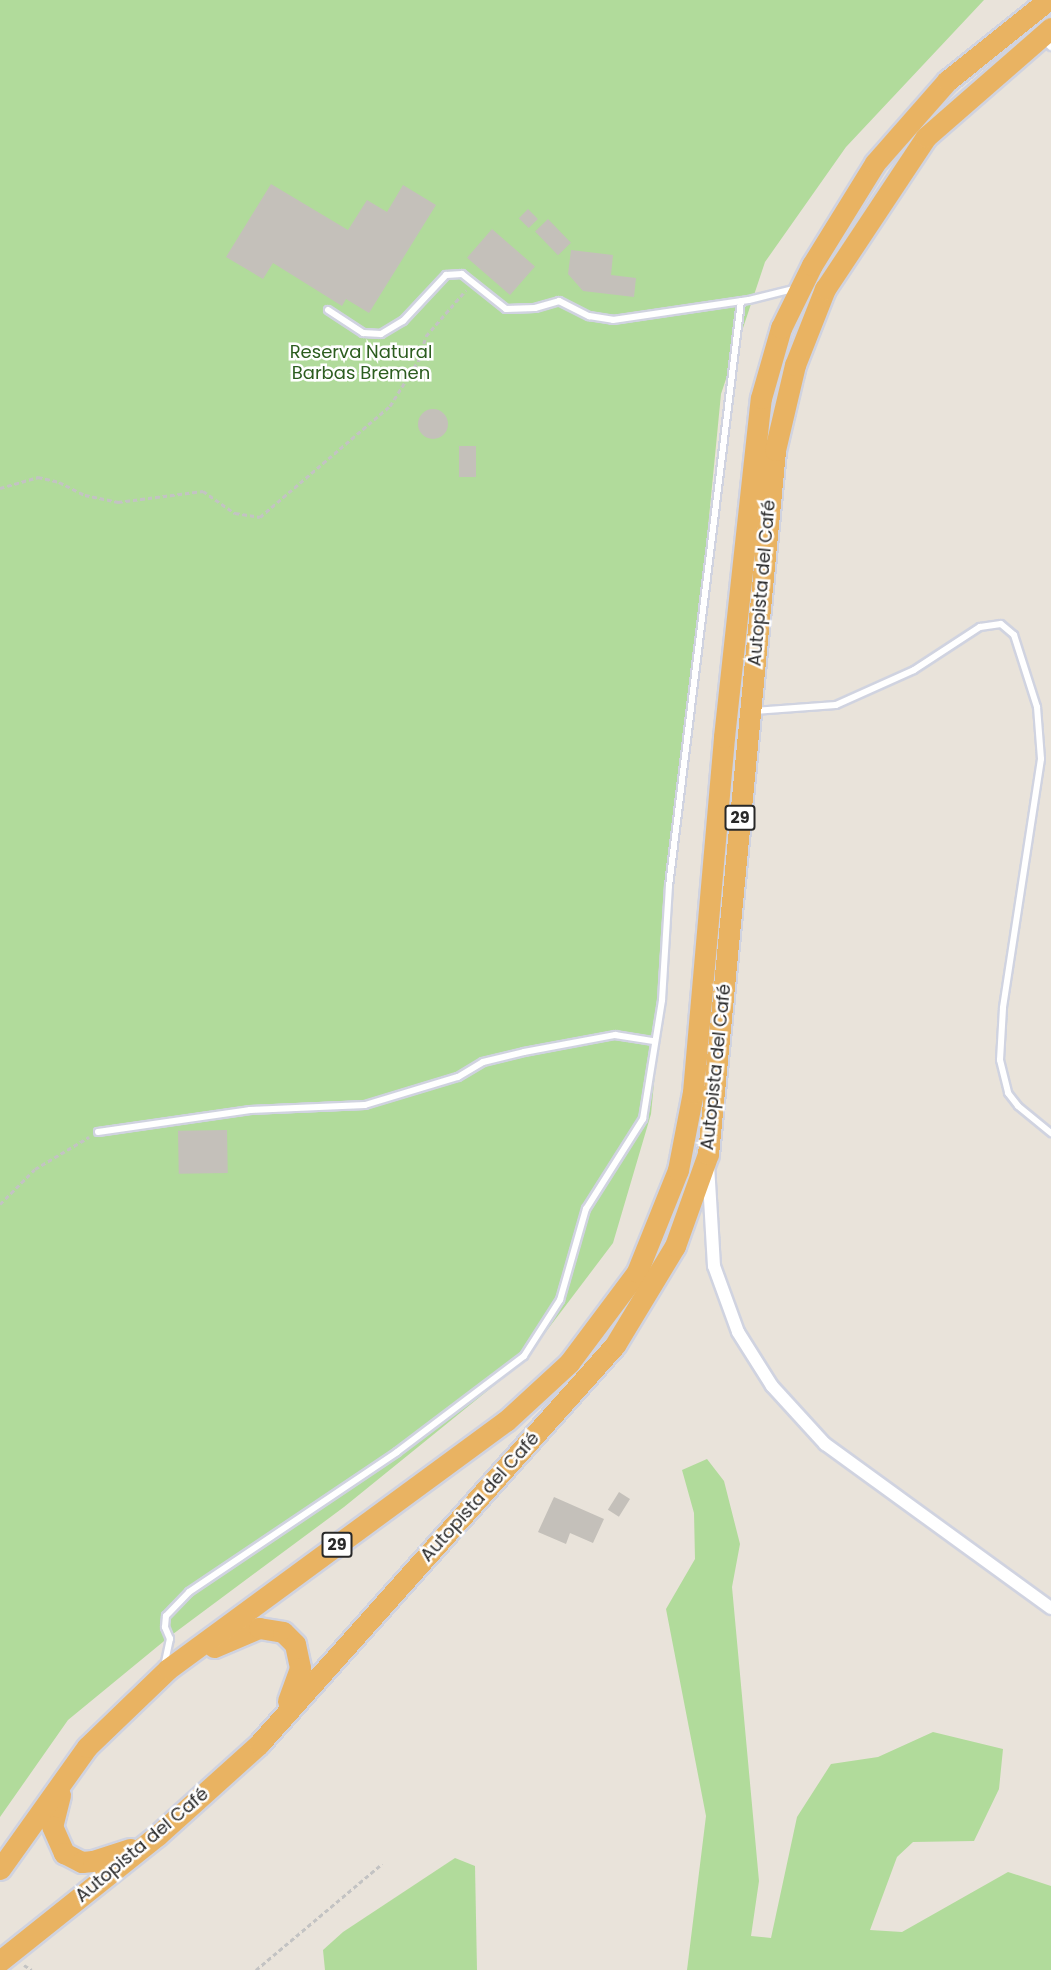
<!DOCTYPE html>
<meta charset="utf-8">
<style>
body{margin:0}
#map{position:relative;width:1051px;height:1970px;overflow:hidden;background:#e9e3da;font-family:Poppins,sans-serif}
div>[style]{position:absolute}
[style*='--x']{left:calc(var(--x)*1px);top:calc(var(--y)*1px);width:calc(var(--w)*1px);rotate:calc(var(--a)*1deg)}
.green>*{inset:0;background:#b1db9b}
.building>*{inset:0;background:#c4c0ba;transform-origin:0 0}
.round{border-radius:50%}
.path>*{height:3px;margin-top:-1.5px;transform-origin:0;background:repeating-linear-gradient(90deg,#c3c3c3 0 4.5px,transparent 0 7.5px)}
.roads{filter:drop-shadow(2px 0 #d0d3e0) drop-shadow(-2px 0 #d0d3e0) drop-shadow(0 2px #d0d3e0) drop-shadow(0 -2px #d0d3e0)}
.service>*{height:6px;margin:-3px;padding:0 3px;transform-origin:3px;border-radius:3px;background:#fff}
.minor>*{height:12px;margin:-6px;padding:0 6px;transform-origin:6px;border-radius:6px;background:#fff}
.trunk>*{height:21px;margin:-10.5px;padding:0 10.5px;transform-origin:10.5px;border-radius:10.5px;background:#e9b362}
span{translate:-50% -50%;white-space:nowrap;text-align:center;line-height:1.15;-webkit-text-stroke:5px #fff;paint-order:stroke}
.shield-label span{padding:2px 4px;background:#fff;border:2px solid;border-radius:4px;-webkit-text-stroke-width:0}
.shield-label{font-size:16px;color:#282828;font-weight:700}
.park-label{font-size:18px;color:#2c5d1f}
.street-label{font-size:18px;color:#282828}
</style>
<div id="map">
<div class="green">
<div style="clip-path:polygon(0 0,984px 0,846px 147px,765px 262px,721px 394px,651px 1114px,613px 1243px,523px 1362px,344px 1507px,169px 1637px,68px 1720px,0 1817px)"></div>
<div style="clip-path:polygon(707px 1459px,724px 1481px,740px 1544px,732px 1587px,759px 1881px,751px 1936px,771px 1938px,797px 1817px,831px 1764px,878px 1757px,933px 1732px,1003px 1749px,999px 1789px,974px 1841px,913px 1842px,897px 1857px,870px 1930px,902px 1932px,1008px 1872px,1051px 1886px,1051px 1970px,687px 1970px,706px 1816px,666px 1609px,695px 1559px,694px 1513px,682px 1470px)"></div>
<div style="clip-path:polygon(455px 1858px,475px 1866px,477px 1970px,325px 1970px,323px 1950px,343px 1932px)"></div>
</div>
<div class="building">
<div style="clip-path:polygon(271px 184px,348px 230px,367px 200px,387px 212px,403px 185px,436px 205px,369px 313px,346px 299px,342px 306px,273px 263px,263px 279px,226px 257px)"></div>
<div style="left:528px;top:209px;width:14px;height:13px;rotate:45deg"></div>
<div style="left:548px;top:219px;width:33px;height:18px;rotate:46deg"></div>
<div style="left:492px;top:229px;width:57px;height:38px;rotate:41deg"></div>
<div style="clip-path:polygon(571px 250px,613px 255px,611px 275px,636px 278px,634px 297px,583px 291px,568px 274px)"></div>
<div class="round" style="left:418px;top:409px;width:30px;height:30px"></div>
<div style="left:459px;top:446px;width:17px;height:31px"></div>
<div style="left:227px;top:1130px;width:43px;height:49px;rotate:89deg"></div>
<div style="left:619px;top:1492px;width:13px;height:21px;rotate:32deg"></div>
<div style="clip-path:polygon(554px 1497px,604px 1519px,593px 1543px,570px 1533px,566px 1544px,538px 1532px)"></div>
</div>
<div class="path">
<div style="--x:0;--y:488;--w:40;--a:-16"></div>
<div style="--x:38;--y:477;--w:22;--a:13"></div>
<div style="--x:59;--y:482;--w:29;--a:27"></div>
<div style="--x:85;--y:495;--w:34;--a:12"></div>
<div style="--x:118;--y:502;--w:86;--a:-7.4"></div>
<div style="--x:203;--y:491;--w:39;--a:35"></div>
<div style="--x:235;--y:513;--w:25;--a:9"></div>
<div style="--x:260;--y:517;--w:171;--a:-40.5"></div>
<div style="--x:390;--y:406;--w:57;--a:-58"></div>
<div style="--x:420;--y:358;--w:23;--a:-75"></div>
<div style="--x:426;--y:336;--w:61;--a:-49"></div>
<div style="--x:0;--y:1204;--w:49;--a:-45"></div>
<div style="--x:35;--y:1169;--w:63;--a:-30.7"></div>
<div style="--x:24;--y:1965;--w:9;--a:32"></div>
<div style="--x:256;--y:1970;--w:165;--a:-40.1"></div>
</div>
<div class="roads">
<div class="service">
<div style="--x:1042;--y:39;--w:12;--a:42"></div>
<div style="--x:328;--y:310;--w:42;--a:33.3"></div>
<div style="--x:363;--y:333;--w:18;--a:3"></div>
<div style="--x:381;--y:334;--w:26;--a:-31"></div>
<div style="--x:403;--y:321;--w:63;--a:-46.9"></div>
<div style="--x:446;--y:275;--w:16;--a:-4"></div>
<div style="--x:462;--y:274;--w:56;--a:38.5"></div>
<div style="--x:506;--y:309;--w:29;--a:-2"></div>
<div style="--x:535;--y:308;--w:25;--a:-16"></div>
<div style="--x:559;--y:301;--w:34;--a:27"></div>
<div style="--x:589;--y:316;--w:24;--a:9"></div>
<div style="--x:613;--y:320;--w:137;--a:-8.4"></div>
<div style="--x:749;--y:300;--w:45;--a:-14"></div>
<div style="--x:754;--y:711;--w:82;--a:-4.2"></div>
<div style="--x:836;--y:705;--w:85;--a:-24.2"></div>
<div style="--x:914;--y:670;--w:79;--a:-33.1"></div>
<div style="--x:980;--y:627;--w:21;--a:-8"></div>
<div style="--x:1001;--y:624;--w:17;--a:40"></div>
<div style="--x:1014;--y:635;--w:76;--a:72.3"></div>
<div style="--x:1037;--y:707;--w:52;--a:85.6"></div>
<div style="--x:1041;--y:759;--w:252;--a:98.7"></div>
<div style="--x:1003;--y:1008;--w:52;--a:93.3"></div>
<div style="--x:1000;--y:1060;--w:34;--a:76"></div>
<div style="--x:1008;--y:1093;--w:16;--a:52"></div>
<div style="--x:1018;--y:1106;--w:43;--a:39.3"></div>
<div style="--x:98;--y:1132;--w:154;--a:-8.2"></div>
<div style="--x:250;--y:1110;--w:115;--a:-2.5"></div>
<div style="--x:365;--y:1105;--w:97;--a:-16.8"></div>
<div style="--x:458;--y:1077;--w:29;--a:-31"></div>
<div style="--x:483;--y:1062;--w:42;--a:-13.7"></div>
<div style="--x:524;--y:1052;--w:93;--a:-10.6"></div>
<div style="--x:615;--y:1035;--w:39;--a:9"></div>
<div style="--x:165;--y:1662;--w:24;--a:-78"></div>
<div style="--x:170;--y:1639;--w:13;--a:-113"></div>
<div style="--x:165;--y:1627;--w:11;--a:-85"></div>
<div style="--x:166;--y:1616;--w:33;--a:-46"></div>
<div style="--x:189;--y:1592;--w:251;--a:-33.9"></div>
<div style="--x:397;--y:1452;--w:159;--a:-37.1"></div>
<div style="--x:524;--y:1356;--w:67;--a:-57.3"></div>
<div style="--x:560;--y:1300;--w:95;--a:-74.1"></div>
<div style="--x:586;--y:1209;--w:107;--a:-57.7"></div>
<div style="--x:643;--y:1119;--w:121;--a:-80.9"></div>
<div style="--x:662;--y:1000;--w:114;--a:-86.5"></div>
<div style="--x:669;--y:886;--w:589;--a:-82.98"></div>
</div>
<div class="minor">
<div style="--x:708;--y:1165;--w:101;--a:86.6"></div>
<div style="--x:714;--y:1266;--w:70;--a:70"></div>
<div style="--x:738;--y:1332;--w:64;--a:57.8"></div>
<div style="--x:772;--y:1386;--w:79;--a:47.6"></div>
<div style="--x:825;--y:1444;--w:279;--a:36"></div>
</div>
<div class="trunk">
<div style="--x:214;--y:1647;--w:49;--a:-22.9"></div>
<div style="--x:259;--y:1628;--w:24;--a:9"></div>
<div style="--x:283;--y:1632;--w:17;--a:45"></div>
<div style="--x:295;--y:1644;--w:25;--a:78"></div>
<div style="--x:300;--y:1668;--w:35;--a:110"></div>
<div style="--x:60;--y:1795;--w:32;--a:104"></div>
<div style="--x:52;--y:1826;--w:30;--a:66"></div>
<div style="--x:64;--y:1853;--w:20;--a:27"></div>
<div style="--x:82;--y:1862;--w:11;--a:-5"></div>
<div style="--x:93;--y:1861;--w:39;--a:-18"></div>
<div style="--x:0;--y:1869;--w:150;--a:-54.5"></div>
<div style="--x:87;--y:1747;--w:112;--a:-43.9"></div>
<div style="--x:168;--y:1669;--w:419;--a:-36.3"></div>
<div style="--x:506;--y:1421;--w:86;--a:-42.6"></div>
<div style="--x:569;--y:1363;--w:114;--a:-53.2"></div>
<div style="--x:637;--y:1272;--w:110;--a:-68.1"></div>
<div style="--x:678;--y:1170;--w:79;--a:-79.1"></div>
<div style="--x:693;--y:1092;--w:356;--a:-85"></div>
<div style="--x:724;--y:737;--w:341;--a:-83.8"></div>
<div style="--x:761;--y:398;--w:73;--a:-74.1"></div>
<div style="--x:781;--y:328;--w:70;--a:-63.8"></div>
<div style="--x:812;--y:265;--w:120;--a:-58.3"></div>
<div style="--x:875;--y:163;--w:109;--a:-48.7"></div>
<div style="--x:947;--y:81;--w:129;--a:-38.7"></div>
<div style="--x:0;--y:1961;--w:202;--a:-38.6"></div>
<div style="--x:158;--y:1835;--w:136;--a:-42"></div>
<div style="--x:259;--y:1744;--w:535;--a:-48.26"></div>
<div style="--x:615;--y:1345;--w:116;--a:-58.8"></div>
<div style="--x:675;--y:1246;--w:98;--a:-70.3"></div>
<div style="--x:708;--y:1154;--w:707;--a:-84.56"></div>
<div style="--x:775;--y:450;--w:87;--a:-76.8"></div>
<div style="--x:795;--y:365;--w:82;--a:-68.5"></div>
<div style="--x:825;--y:289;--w:182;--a:-56.4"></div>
<div style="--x:926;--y:137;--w:166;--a:-41.1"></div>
</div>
</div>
<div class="shield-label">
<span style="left:740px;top:818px">29</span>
<span style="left:337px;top:1545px">29</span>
</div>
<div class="park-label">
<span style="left:361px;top:363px">Reserva Natural<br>Barbas Bremen</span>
</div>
<div class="street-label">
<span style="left:762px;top:583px;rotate:-85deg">Autopista del Café</span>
<span style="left:716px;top:1067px;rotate:-84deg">Autopista del Café</span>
<span style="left:480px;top:1497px;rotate:-48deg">Autopista del Café</span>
<span style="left:142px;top:1845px;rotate:-40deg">Autopista del Café</span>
</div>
</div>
